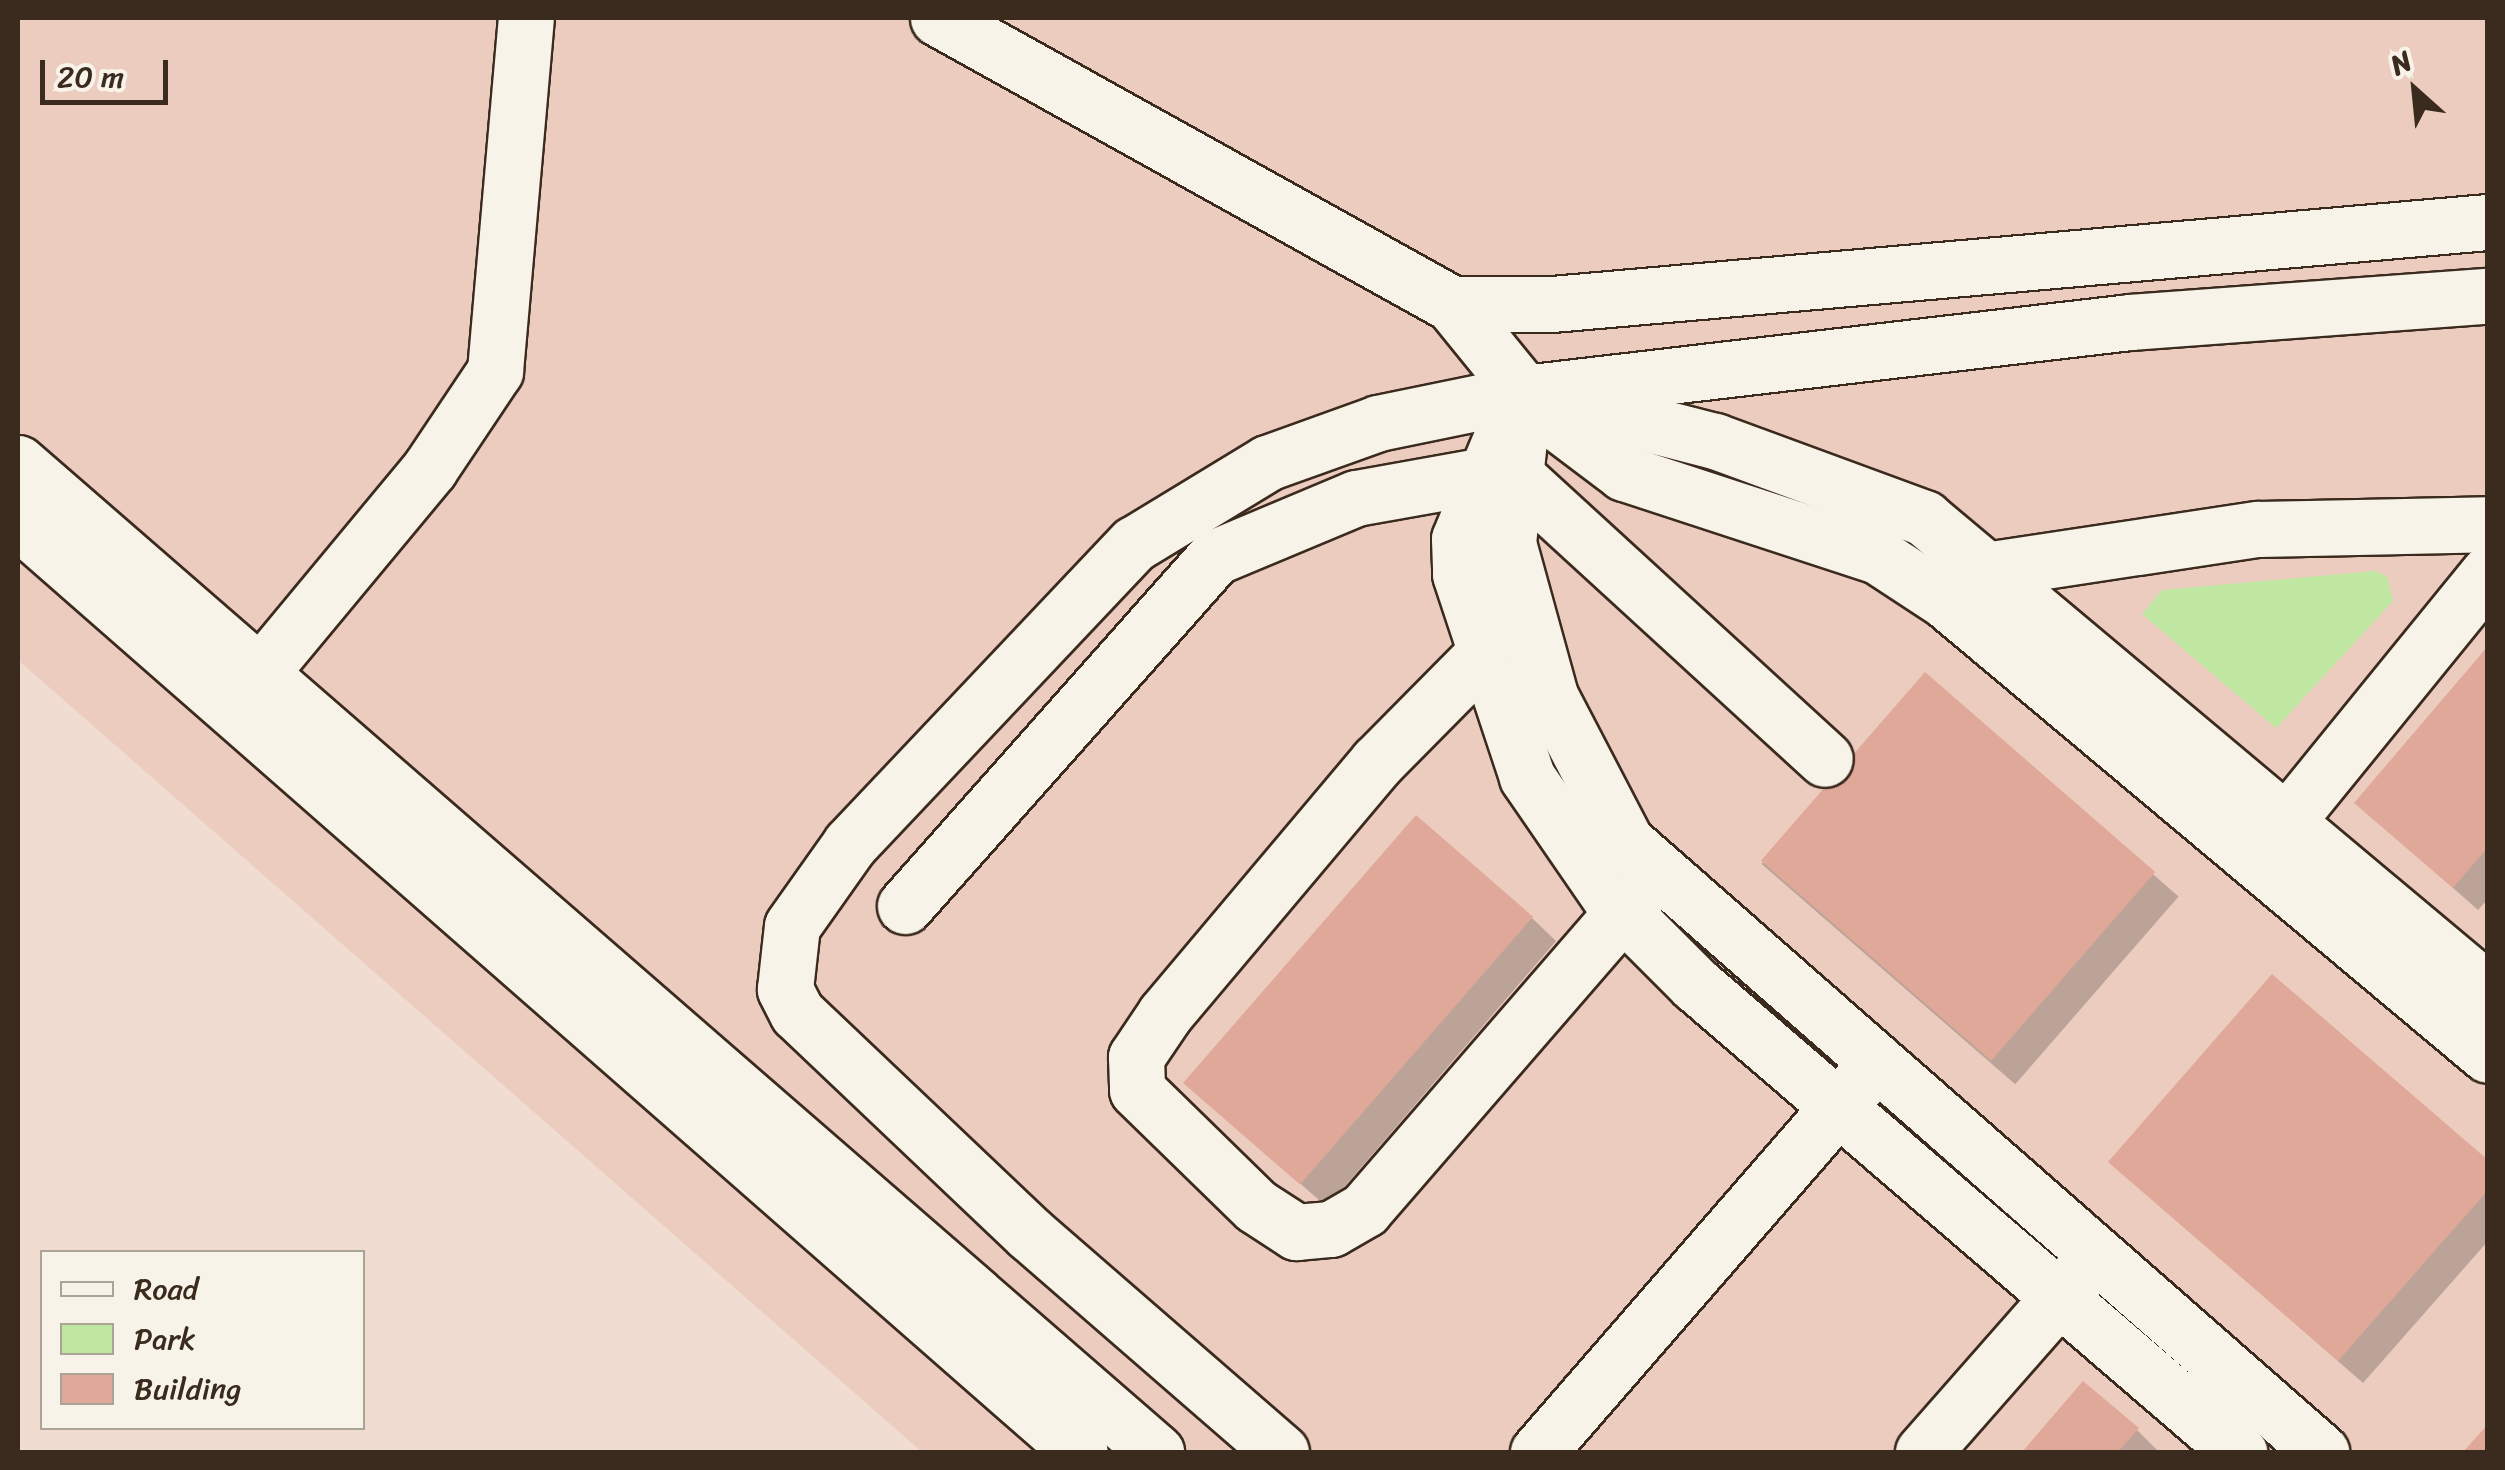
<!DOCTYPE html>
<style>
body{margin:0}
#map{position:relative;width:2505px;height:1470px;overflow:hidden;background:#f0dcd0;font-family:Sriracha,sans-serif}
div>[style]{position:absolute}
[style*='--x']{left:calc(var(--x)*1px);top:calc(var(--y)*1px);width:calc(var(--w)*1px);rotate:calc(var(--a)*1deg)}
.built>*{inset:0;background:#ebccbf}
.green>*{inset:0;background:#bfe7a2}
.shadow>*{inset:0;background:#0003;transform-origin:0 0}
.building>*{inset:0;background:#e0a898;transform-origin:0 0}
.roads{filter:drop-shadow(2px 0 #3b2a1e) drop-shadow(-2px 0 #3b2a1e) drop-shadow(0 2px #3b2a1e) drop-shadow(0 -2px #3b2a1e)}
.minor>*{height:55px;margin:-27.5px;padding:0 27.5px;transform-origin:27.5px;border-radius:27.5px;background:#f7f3e8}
span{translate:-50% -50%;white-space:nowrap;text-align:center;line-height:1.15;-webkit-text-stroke:8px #f7f3e8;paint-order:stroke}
.frame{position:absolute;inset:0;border:20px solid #3b2a1e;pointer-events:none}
.legend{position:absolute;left:40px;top:1250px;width:325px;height:180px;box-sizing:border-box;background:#f7f3e8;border:2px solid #aca397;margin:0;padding:12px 18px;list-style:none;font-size:30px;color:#3b2a1e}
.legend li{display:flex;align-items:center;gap:20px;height:50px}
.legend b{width:50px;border:2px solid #aca397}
.north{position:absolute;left:2365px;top:40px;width:100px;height:100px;-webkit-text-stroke:8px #f7f3e8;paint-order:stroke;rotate:333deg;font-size:28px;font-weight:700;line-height:40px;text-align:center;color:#3b2a1e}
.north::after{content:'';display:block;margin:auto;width:35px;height:45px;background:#3b2a1e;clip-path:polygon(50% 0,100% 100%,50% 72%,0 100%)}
.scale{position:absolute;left:40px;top:60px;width:128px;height:45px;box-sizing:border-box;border:5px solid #3b2a1e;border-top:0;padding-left:12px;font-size:30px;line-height:35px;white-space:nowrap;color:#3b2a1e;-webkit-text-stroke:8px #f7f3e8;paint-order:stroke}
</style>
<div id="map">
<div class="built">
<div style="clip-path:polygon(18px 18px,2487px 18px,2487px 1452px,922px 1452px,18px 660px)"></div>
</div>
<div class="green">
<div style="clip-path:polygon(2375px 571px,2387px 576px,2393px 601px,2276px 728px,2142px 614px,2162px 590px)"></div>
</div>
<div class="shadow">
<div style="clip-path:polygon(2488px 650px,2488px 899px,2478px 910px,2357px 803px)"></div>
<div style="left:1925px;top:676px;width:336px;height:249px;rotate:41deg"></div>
<div style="clip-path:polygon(1532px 918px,1556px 941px,1327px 1207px,1187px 1084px)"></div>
<div style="clip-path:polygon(2111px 1162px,2488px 1163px,2488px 1241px,2363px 1383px)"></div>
<div style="clip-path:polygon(2084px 1384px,2137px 1430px,2159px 1452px,2025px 1452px)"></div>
</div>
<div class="building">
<div style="clip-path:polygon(2488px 646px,2488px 847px,2453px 888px,2354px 803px)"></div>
<div style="left:1925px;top:672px;width:305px;height:250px;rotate:41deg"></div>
<div style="left:1416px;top:815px;width:155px;height:355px;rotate:41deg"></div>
<div style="clip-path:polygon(2272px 974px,2488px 1160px,2488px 1190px,2338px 1361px,2108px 1162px)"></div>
<div style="clip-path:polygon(2083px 1381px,2139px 1428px,2118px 1452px,2022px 1452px)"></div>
<div style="clip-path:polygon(2488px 1424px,2488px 1452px,2463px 1452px)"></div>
</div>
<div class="roads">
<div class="minor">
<div style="--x:938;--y:18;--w:588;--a:29.09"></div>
<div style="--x:1452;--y:304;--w:130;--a:50.9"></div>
<div style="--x:1534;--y:405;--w:113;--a:37.1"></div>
<div style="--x:1624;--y:473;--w:267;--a:18.1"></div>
<div style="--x:1878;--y:556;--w:80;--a:33.3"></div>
<div style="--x:1945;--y:600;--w:708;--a:39.96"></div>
<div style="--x:1452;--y:304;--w:100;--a:0"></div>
<div style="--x:1552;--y:304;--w:940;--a:-5.01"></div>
<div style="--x:1524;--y:393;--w:151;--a:96.1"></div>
<div style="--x:1508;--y:543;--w:159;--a:74.6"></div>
<div style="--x:1550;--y:696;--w:165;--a:62.5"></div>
<div style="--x:1626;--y:842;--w:925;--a:41.27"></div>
<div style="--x:1547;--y:398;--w:173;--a:14.4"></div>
<div style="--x:1715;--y:441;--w:223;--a:20.2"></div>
<div style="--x:1924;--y:518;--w:736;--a:39.98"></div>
<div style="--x:1506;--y:426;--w:122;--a:112.6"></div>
<div style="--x:1459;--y:539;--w:35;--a:88"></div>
<div style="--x:1460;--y:574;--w:214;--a:71.7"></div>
<div style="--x:1527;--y:777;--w:152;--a:55.5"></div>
<div style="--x:1613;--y:902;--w:116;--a:45"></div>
<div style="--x:1695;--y:984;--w:718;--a:40.71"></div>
<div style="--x:18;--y:463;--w:1508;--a:40.99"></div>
<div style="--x:18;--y:521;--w:1412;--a:41.24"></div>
<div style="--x:1992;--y:569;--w:269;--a:-8.6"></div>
<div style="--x:2258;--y:529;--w:230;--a:-1.2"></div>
<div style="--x:1511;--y:645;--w:30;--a:160"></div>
<div style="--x:1483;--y:655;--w:151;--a:134.7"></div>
<div style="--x:1377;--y:762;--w:329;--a:130.1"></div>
<div style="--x:1165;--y:1014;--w:52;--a:124"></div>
<div style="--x:1136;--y:1057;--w:33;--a:88"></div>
<div style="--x:1137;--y:1090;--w:166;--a:44.3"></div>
<div style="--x:1256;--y:1206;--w:48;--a:33"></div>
<div style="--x:1296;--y:1232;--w:35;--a:-5"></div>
<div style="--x:1331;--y:1229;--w:39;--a:-30"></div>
<div style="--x:1365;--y:1209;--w:429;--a:-49.1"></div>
<div style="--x:236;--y:702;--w:304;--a:-50.3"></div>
<div style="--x:430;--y:468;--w:117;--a:-56.2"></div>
<div style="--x:495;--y:371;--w:354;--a:-85"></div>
<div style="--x:2264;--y:849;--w:355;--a:-50.9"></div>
<div style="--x:905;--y:906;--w:467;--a:-48.4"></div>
<div style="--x:1215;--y:557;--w:153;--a:-22.7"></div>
<div style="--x:1356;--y:498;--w:126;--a:-10.1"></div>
<div style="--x:1480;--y:476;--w:35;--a:-2"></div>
<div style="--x:1515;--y:475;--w:420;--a:42.5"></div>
<div style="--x:1281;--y:1452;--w:332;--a:-139"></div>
<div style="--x:1030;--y:1234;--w:321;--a:-136.5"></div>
<div style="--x:797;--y:1013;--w:27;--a:-117"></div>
<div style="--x:785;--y:989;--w:63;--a:-83.7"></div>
<div style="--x:792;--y:926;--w:100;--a:-54.7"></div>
<div style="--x:850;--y:844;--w:413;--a:-46.6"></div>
<div style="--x:1134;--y:544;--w:156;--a:-31.3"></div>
<div style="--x:1267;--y:463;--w:118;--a:-19.8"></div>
<div style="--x:1378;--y:423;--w:149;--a:-11.6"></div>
<div style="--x:1524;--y:393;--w:610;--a:-6.68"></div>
<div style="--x:2130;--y:322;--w:359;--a:-4.2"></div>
<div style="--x:1538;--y:1452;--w:491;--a:-49"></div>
<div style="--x:1923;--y:1452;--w:242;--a:-48.7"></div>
</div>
</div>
<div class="frame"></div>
<ul class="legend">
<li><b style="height:12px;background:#f7f3e8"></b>Road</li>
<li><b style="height:28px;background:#bfe7a2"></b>Park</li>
<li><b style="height:28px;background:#e0a898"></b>Building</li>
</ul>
<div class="north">N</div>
<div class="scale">20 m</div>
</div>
